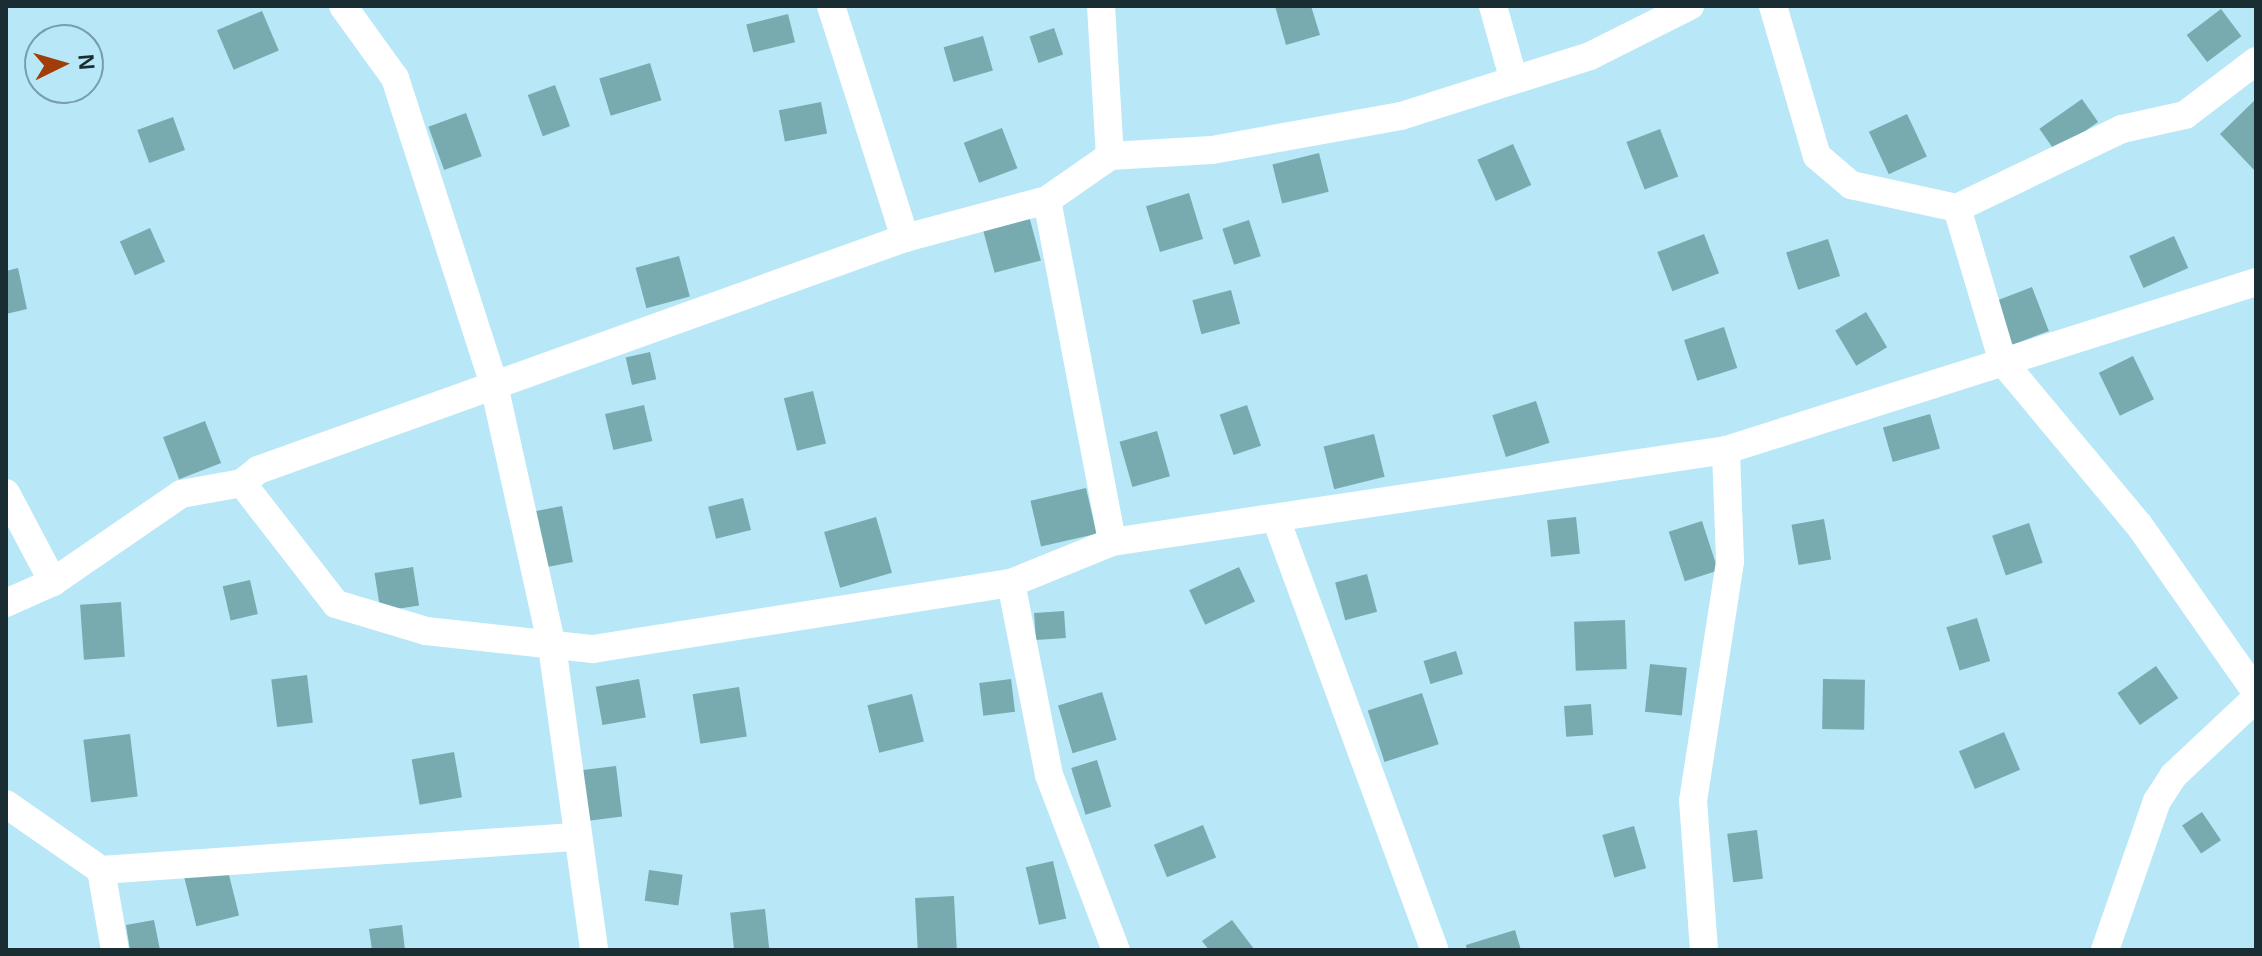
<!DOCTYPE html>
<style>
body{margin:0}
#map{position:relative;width:2262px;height:956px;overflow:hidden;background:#b8e7f8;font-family:Arial,sans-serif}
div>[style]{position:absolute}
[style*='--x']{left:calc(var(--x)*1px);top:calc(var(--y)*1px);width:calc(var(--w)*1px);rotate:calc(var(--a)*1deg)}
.building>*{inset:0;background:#78abaf;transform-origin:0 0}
.street>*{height:28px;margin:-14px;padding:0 14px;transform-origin:14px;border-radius:14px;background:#fff}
span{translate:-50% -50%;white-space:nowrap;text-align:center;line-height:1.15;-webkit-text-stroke:7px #b8e7f8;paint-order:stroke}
.frame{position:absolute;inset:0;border:8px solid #1a2d33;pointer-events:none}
.north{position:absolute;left:24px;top:24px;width:80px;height:80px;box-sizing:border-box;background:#b8e7f8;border:2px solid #799da9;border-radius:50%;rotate:85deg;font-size:22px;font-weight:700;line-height:32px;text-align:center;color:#1a2d33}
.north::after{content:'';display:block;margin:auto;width:28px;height:36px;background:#a13d09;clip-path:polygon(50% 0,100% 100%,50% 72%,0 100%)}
</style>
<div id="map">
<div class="building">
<div style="clip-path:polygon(1275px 6px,1311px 6px,1320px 35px,1286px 45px)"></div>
<div style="left:2221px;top:9px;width:34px;height:43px;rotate:53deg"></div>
<div style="left:262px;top:11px;width:43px;height:49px;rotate:67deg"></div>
<div style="left:788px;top:14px;width:29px;height:43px;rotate:76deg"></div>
<div style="left:1054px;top:28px;width:28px;height:26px;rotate:71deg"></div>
<div style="left:983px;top:36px;width:36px;height:41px;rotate:74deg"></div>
<div style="left:650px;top:63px;width:39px;height:53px;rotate:73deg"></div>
<div style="left:555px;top:85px;width:44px;height:29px;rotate:70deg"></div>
<div style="left:2082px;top:99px;width:28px;height:52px;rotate:55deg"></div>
<div style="clip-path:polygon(2256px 99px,2256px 172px,2220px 134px)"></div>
<div style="left:821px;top:102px;width:32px;height:43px;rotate:79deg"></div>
<div style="left:466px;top:113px;width:46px;height:40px;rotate:70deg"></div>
<div style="left:1907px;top:114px;width:47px;height:42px;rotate:65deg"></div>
<div style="left:173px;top:117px;width:35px;height:38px;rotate:70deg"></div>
<div style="left:1002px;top:128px;width:43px;height:41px;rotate:69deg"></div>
<div style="left:1660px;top:129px;width:51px;height:36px;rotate:69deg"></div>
<div style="left:1513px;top:144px;width:45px;height:39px;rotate:66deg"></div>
<div style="left:1319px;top:153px;width:40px;height:48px;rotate:76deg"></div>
<div style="left:1189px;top:193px;width:48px;height:45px;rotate:73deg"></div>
<div style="left:1029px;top:216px;width:46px;height:48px;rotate:75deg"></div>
<div style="left:1249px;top:220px;width:38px;height:28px;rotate:72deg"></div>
<div style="left:150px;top:228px;width:37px;height:33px;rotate:66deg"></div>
<div style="left:1704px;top:234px;width:42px;height:50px;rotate:69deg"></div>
<div style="left:2174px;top:236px;width:35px;height:49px;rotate:66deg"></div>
<div style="left:1828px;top:239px;width:39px;height:44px;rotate:72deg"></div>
<div style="left:679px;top:256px;width:42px;height:45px;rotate:75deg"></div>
<div style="clip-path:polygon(18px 268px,27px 309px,6px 314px,6px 271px)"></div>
<div style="left:2032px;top:287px;width:47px;height:43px;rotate:69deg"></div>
<div style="left:1231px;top:290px;width:35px;height:40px;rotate:75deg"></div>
<div style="left:1866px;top:312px;width:41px;height:36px;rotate:59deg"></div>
<div style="left:1724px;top:327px;width:43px;height:42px;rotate:72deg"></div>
<div style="left:650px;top:352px;width:28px;height:25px;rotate:77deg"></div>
<div style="left:2133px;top:356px;width:48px;height:38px;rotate:64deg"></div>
<div style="left:813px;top:391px;width:54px;height:30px;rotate:76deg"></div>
<div style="left:1536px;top:401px;width:44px;height:46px;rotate:72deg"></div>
<div style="left:644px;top:405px;width:37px;height:40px;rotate:77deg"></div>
<div style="left:1247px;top:405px;width:43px;height:29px;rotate:71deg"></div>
<div style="left:1930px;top:414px;width:36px;height:49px;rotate:74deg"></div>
<div style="left:205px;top:421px;width:45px;height:45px;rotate:69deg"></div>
<div style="left:1157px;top:431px;width:47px;height:39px;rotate:74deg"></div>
<div style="left:1374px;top:434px;width:44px;height:52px;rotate:76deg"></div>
<div style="left:1086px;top:488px;width:47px;height:57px;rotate:77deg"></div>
<div style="left:743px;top:498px;width:33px;height:36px;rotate:76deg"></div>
<div style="left:562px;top:506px;width:57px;height:30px;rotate:79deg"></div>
<div style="left:876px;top:517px;width:58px;height:54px;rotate:74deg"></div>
<div style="left:1576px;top:517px;width:37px;height:29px;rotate:84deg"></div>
<div style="left:1824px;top:519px;width:41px;height:33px;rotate:80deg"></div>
<div style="left:1702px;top:521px;width:52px;height:35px;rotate:72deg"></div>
<div style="left:2029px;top:523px;width:42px;height:39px;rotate:71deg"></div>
<div style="left:413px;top:567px;width:39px;height:39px;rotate:81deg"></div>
<div style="left:1239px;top:567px;width:38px;height:55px;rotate:65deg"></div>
<div style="left:1367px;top:574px;width:39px;height:33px;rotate:75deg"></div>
<div style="left:250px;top:580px;width:35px;height:28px;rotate:77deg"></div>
<div style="left:121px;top:602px;width:55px;height:41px;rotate:86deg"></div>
<div style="left:1064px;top:611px;width:27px;height:30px;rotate:86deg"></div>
<div style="left:1977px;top:618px;width:45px;height:32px;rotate:73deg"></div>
<div style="left:1625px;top:620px;width:49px;height:51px;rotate:88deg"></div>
<div style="left:1456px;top:651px;width:24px;height:34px;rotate:73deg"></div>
<div style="left:1650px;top:664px;width:37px;height:48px;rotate:6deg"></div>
<div style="left:2156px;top:666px;width:39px;height:47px;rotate:55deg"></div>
<div style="left:307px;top:675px;width:48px;height:36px;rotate:83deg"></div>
<div style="left:639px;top:679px;width:39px;height:44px;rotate:80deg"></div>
<div style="left:1011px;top:679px;width:33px;height:32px;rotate:83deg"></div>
<div style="left:1823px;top:679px;width:42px;height:50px;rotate:1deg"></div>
<div style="left:739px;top:687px;width:50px;height:47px;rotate:81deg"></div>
<div style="left:1102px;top:692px;width:50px;height:46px;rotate:73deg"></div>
<div style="left:1422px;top:693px;width:54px;height:57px;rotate:72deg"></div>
<div style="left:912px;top:694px;width:49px;height:46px;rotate:76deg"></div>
<div style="left:1591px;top:704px;width:31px;height:27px;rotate:86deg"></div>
<div style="left:2004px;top:732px;width:41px;height:49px;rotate:67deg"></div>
<div style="left:130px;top:734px;width:63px;height:47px;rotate:83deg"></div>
<div style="left:454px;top:752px;width:46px;height:43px;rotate:80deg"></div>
<div style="left:1097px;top:760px;width:49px;height:27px;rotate:73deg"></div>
<div style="left:616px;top:766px;width:51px;height:40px;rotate:83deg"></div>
<div style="left:2202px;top:812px;width:34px;height:24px;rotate:56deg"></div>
<div style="left:1203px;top:825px;width:35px;height:53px;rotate:68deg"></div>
<div style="left:1634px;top:826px;width:44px;height:33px;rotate:74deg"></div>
<div style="left:1757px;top:830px;width:49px;height:30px;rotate:83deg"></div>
<div style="left:1053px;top:861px;width:59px;height:28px;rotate:77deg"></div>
<div style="left:227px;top:867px;width:50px;height:44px;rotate:76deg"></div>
<div style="left:649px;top:870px;width:34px;height:31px;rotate:8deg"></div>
<div style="left:954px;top:896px;width:54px;height:39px;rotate:87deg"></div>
<div style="left:765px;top:909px;width:41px;height:35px;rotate:84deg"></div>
<div style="clip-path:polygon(154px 920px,160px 950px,130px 950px,126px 925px)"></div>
<div style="clip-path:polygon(1232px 920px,1254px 949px,1209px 950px,1202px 941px)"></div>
<div style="clip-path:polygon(402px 925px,405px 950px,372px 950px,369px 929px)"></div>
<div style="clip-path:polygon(1515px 930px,1521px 950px,1467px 950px,1466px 945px)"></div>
</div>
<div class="street">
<div style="--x:343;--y:6;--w:89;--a:54.2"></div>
<div style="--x:395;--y:78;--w:323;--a:72.1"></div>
<div style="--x:494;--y:385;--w:267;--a:77.5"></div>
<div style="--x:552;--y:646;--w:307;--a:82.1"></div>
<div style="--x:831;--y:6;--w:244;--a:72.3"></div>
<div style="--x:1101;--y:6;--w:150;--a:86.6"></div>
<div style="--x:1493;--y:6;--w:74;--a:74.3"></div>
<div style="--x:1773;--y:6;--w:156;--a:73.7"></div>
<div style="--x:1817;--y:156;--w:45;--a:40.5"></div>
<div style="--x:1851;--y:185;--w:108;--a:12.2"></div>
<div style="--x:1957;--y:208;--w:183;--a:-25.6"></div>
<div style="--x:2122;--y:129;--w:65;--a:-12.5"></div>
<div style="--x:2185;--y:115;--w:89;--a:-37.3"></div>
<div style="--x:1047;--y:200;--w:348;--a:79.2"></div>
<div style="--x:1957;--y:208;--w:161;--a:73.4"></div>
<div style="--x:2003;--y:362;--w:212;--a:50.2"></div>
<div style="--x:2139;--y:525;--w:204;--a:55"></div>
<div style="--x:242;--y:483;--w:153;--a:52.2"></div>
<div style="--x:336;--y:604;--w:94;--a:16.7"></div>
<div style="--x:426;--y:631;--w:168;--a:6.2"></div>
<div style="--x:593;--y:649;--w:423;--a:-9"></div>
<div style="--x:1011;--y:583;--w:109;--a:-22.1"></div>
<div style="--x:1112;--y:542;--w:621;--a:-8.52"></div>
<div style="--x:1726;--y:450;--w:556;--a:-17.59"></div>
<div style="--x:6;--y:493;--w:101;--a:62.2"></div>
<div style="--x:1276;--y:519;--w:459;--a:69.8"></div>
<div style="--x:1011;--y:583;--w:196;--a:78.8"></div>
<div style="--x:1049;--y:775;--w:187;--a:69.1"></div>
<div style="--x:6;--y:603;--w:51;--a:-24.1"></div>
<div style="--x:53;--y:582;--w:155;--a:-34.5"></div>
<div style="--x:181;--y:494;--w:62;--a:-10.2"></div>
<div style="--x:242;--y:483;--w:21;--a:-39"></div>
<div style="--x:258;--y:470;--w:687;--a:-19.73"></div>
<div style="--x:905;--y:238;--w:147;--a:-15"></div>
<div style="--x:1047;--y:200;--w:77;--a:-34.9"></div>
<div style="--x:1110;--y:156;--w:102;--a:-3.4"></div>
<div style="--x:1212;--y:150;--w:192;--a:-10.2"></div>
<div style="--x:1401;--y:116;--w:198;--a:-17.6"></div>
<div style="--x:1590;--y:56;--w:112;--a:-26.6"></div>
<div style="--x:6;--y:804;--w:116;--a:34.8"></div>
<div style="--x:101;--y:870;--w:474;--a:-4"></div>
<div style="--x:101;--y:870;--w:81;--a:80.1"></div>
<div style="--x:1704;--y:950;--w:149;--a:-94.2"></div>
<div style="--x:1693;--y:801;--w:243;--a:-81.2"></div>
<div style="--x:1730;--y:561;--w:111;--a:-92.1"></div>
<div style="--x:2105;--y:950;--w:158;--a:-70.8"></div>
<div style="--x:2157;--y:801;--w:30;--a:-57"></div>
<div style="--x:2173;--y:776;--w:114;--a:-43.2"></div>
</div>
<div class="frame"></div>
<div class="north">N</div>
</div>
